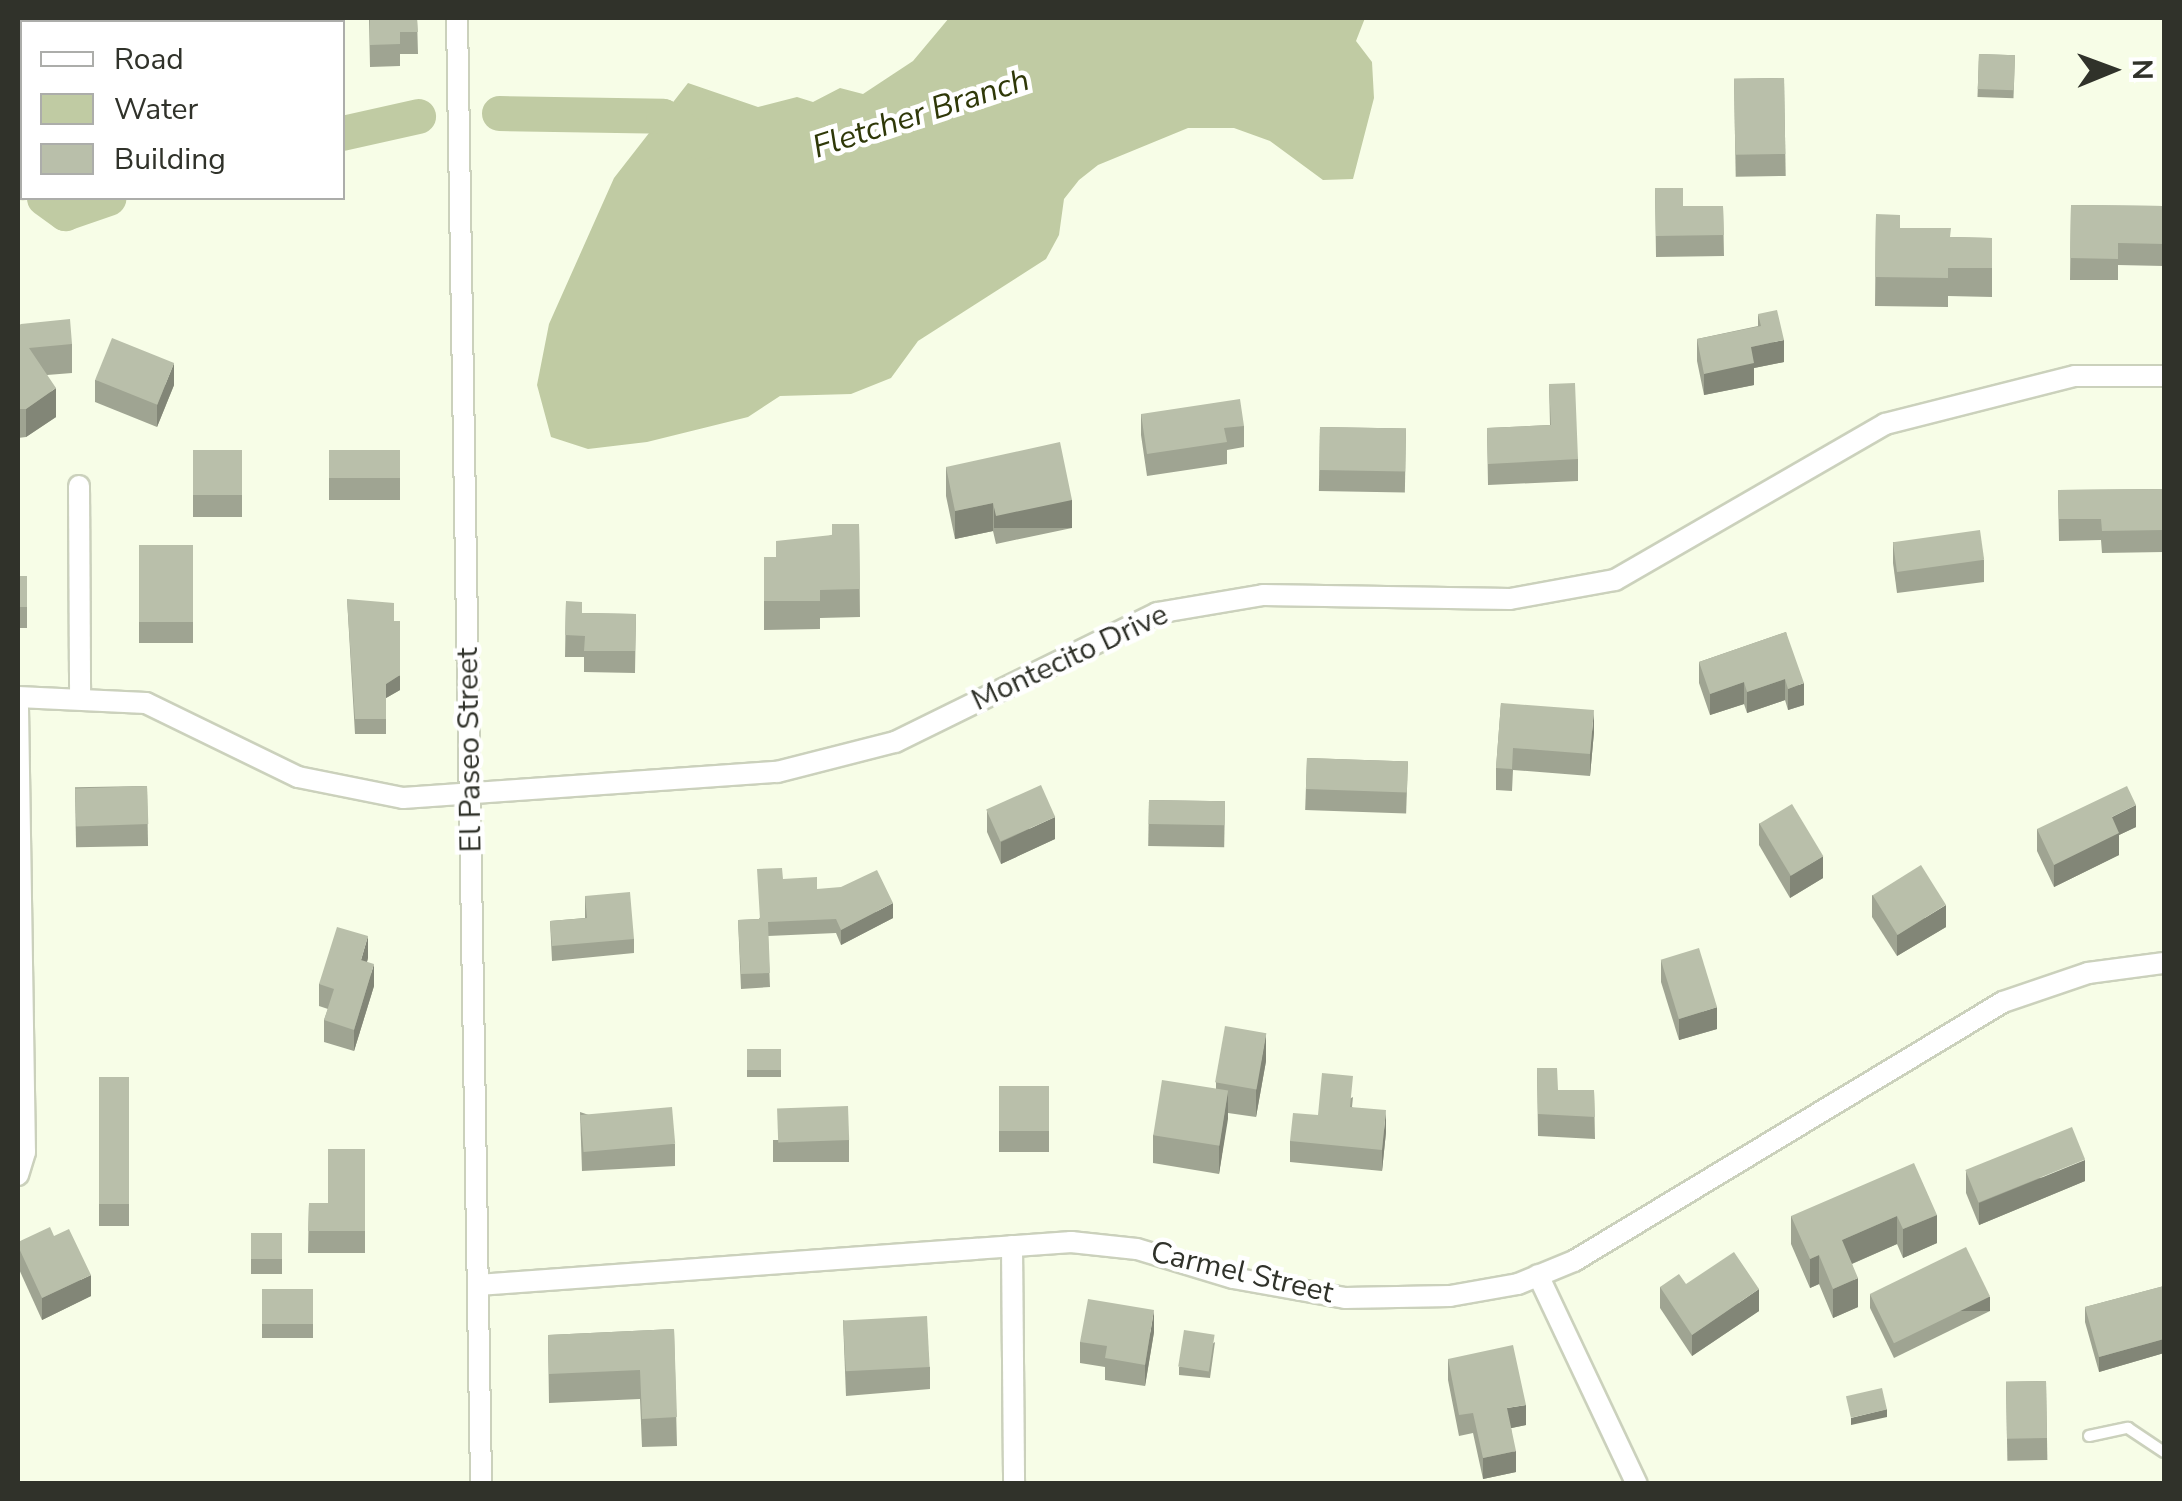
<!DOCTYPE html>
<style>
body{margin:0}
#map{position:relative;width:2182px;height:1501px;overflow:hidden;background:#f7fde7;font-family:"Nunito Sans",sans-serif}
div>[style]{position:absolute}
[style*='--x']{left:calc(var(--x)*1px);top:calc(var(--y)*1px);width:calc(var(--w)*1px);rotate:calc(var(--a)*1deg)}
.water>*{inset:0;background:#c0cba3}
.river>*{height:35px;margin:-17.5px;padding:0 17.5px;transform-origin:17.5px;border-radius:17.5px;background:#c0cba3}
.roads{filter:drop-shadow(2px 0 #cbd1bc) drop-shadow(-2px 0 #cbd1bc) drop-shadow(0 2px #cbd1bc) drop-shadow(0 -2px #cbd1bc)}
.service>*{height:10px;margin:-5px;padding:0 5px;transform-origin:5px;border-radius:5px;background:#fff}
.minor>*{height:20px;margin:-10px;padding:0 10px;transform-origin:10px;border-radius:10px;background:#fff}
.wall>*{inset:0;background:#9fa492;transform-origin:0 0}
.shaded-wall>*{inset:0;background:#828677;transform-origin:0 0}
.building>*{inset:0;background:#b9bfaa;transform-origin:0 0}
span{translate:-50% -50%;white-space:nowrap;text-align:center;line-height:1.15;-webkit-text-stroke:9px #fff;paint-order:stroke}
.street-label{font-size:30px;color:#30322a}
.water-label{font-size:32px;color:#2f3808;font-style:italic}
.frame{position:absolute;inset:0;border:20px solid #30322a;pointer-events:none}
.legend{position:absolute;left:20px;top:20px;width:325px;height:180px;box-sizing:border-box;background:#fff;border:2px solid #acadaa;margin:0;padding:12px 18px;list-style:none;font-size:30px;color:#30322a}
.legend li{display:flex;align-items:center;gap:20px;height:50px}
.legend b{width:50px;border:2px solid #acadaa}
.north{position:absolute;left:2062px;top:20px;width:100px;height:100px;-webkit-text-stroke:8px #fff;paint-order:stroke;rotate:89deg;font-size:28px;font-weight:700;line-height:40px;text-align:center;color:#30322a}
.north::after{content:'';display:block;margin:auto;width:35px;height:45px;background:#30322a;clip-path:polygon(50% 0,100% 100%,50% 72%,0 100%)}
</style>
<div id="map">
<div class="water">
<div style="clip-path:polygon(949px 18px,1365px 18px,1356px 41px,1372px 62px,1374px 98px,1353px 179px,1323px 180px,1270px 141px,1234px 128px,1188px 128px,1098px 165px,1079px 180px,1064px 199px,1059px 235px,1046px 259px,918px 341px,891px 378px,851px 394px,780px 396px,748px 417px,647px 442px,588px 449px,551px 437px,537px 385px,549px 324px,614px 178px,688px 83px,758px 107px,797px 97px,813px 102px,840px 88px,863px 94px,913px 61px)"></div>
</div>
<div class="river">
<div style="--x:499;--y:113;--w:164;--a:1"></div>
<div style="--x:663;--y:116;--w:46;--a:34.4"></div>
<div style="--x:342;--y:133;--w:78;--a:-12.6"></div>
<div style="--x:18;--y:178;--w:6;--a:45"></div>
<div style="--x:44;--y:198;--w:26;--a:36"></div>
<div style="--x:65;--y:213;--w:46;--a:-19.2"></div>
</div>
<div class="roads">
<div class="service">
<div style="--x:2089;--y:1436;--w:40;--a:-12"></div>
<div style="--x:2128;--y:1428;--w:43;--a:33.7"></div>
</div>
<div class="minor">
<div style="--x:457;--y:18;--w:1466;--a:89.06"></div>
<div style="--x:79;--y:486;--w:210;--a:89.7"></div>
<div style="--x:18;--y:697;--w:128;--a:2.7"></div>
<div style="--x:146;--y:703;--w:169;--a:26"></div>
<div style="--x:298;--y:777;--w:107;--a:11.3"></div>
<div style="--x:403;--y:798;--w:375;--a:-4"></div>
<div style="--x:777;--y:772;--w:122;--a:-14.3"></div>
<div style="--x:895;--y:742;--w:292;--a:-26.2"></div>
<div style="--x:1157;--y:613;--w:108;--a:-9.6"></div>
<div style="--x:1263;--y:595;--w:247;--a:0.9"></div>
<div style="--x:1510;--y:599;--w:107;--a:-10.3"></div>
<div style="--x:1615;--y:580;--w:312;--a:-30"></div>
<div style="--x:1885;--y:424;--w:196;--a:-14.2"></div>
<div style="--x:2075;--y:376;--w:89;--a:0"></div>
<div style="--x:18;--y:708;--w:444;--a:89.1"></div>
<div style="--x:25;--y:1152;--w:24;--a:107"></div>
<div style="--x:1012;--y:1246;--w:238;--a:89.5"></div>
<div style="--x:1538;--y:1275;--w:231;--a:64.7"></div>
<div style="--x:478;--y:1285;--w:595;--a:-4.15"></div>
<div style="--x:1071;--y:1242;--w:66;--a:6.1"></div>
<div style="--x:1137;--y:1249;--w:100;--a:16.8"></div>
<div style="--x:1233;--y:1278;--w:114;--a:10.1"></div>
<div style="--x:1345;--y:1298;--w:105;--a:-1.1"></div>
<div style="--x:1450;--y:1296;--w:69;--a:-10"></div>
<div style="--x:1518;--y:1284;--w:61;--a:-22.3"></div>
<div style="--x:1574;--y:1261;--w:501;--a:-31.12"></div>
<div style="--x:2003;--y:1002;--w:90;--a:-18.8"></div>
<div style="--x:2088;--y:973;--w:77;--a:-7.5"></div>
</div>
</div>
<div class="wall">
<div style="clip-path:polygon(369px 18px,417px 18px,418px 54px,400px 54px,400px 66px,370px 67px)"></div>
<div style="left:1979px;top:54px;width:36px;height:43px;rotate:2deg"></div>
<div style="left:1784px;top:78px;width:98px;height:50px;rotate:89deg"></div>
<div style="clip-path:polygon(1655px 188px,1683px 206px,1723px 206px,1724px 256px,1656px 257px)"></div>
<div style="clip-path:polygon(2071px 205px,2164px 206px,2164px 266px,2118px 265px,2118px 280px,2070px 280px)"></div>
<div style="clip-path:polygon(1876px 214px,1900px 228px,1950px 237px,1992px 238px,1992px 297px,1948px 296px,1948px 307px,1875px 306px)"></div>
<div style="clip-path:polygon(1758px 314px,1784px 362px,1754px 368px,1754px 385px,1704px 395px,1697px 361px,1697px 339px,1758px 326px)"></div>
<div style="clip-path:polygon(18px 326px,72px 344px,72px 373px,47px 375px,56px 417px,26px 437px,18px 438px)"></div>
<div style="clip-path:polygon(95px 380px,174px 385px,157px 427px,95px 402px)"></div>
<div style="clip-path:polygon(1549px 384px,1578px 459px,1578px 481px,1488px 485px,1487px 428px,1550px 425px)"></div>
<div style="clip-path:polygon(1141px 414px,1244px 426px,1244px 447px,1227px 450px,1227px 464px,1147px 476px,1141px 435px)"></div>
<div style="left:1320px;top:427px;width:86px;height:64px;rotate:1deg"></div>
<div style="left:242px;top:450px;width:67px;height:49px;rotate:90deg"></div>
<div style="left:400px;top:450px;width:50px;height:71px;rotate:90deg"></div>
<div style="clip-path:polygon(946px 467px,1072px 528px,996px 544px,993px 531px,955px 539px,946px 496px)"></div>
<div style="clip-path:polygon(2164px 489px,2164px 552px,2102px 553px,2101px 540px,2059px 541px,2058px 490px)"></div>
<div style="clip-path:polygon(859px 524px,860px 617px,820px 618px,820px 629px,764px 630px,764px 557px,776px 557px)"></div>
<div style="clip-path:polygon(1893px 542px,1984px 560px,1984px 582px,1897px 593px,1893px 563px)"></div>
<div style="left:139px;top:545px;width:54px;height:98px"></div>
<div style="left:18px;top:576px;width:9px;height:52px"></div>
<div style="clip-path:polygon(347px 599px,394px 621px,400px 690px,386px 698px,386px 734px,355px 734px)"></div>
<div style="clip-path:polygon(566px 601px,582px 613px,636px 614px,635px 673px,584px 672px,584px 657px,565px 657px)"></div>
<div style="clip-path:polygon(1786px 632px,1804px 705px,1788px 710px,1785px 700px,1747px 713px,1744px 704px,1710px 715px,1699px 683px,1699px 662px)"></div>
<div style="clip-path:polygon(1501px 703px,1594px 732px,1590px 776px,1513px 770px,1512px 791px,1496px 790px,1496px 768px)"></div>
<div style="left:1307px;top:758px;width:101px;height:52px;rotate:2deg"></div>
<div style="left:147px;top:786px;width:60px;height:72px;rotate:89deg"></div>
<div style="left:1149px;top:800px;width:76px;height:46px;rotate:1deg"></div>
<div style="clip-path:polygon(987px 811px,1055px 839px,1001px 864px,987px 832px)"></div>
<div style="clip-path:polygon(1759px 823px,1823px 878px,1790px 898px,1759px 845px)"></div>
<div style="clip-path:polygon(2136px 827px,2119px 835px,2119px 855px,2054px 887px,2037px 851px,2037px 829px)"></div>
<div style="clip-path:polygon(783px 879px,817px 889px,893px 918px,841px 945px,836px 933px,768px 936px,770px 987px,741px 989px,738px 920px,759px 919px)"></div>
<div style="clip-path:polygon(1872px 895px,1946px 927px,1897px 956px,1872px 917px)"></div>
<div style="clip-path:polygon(585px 896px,634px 939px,634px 953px,552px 961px,550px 921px,585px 918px)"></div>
<div style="clip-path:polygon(368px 958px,367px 962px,374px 986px,354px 1051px,324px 1042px,324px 1020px,328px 1009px,319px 1006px,319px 984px)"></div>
<div style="clip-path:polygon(1661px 960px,1717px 1029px,1679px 1040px,1661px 982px)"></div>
<div style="left:781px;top:1049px;width:28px;height:34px;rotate:90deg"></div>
<div style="clip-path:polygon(1266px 1061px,1256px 1117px,1228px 1113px,1219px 1174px,1153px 1163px,1153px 1135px,1216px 1089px,1216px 1082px)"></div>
<div style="clip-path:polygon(1537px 1068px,1558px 1090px,1594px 1090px,1595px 1139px,1538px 1136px)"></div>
<div style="left:99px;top:1077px;width:30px;height:149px"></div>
<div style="left:1049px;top:1086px;width:66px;height:50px;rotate:90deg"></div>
<div style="clip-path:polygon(1353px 1097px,1352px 1107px,1386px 1132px,1382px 1171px,1290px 1162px,1290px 1141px,1318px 1115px)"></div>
<div style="clip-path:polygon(580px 1112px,675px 1144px,675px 1166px,582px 1171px)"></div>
<div style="left:849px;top:1140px;width:22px;height:76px;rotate:90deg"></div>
<div style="clip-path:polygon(365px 1149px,365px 1253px,308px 1253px,309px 1203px,328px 1203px)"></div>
<div style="clip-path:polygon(1966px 1172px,2085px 1181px,1979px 1225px,1966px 1193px)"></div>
<div style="clip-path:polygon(1937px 1215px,1937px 1243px,1903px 1258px,1897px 1244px,1852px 1264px,1858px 1307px,1833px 1318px,1819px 1284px,1810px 1288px,1791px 1244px,1791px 1216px)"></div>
<div style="left:251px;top:1233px;width:31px;height:41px"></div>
<div style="clip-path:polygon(54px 1236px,91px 1296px,42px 1320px,18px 1267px,18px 1242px)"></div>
<div style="clip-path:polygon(1686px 1284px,1759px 1311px,1692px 1356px,1660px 1308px,1660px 1287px)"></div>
<div style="clip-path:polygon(2164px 1286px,2164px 1353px,2099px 1372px,2085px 1322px,2085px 1307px)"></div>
<div style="left:313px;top:1289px;width:49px;height:51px;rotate:90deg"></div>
<div style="clip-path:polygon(1870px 1294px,1990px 1311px,1894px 1358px,1870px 1308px)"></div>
<div style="clip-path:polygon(843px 1320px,930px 1367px,930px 1389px,846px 1396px)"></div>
<div style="clip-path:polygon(674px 1329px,677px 1446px,642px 1447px,640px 1399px,549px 1403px,548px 1335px)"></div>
<div style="clip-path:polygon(1154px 1332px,1145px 1386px,1105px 1380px,1105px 1367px,1080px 1363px,1080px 1342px)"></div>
<div style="clip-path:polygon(1215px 1342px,1210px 1378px,1179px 1375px,1179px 1367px)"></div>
<div style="clip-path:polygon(1448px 1359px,1526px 1425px,1511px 1428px,1516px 1472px,1483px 1479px,1473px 1433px,1459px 1436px,1448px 1380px)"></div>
<div style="left:2046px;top:1381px;width:79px;height:40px;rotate:89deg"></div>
</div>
<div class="shaded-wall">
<div style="clip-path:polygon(41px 18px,59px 18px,48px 22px,41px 22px)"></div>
<div style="clip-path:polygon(89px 18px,121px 18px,109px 22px,89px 22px)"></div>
<div style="clip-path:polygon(131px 18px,159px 18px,159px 19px,152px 22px,131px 22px)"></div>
<div style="clip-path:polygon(1784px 340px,1784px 362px,1754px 368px,1754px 385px,1704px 395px,1704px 374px,1751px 347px)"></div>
<div style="clip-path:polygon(174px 363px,174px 385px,157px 427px,157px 405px)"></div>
<div style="clip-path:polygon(56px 388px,56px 417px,26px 437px,26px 409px)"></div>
<div style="left:1072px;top:500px;width:28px;height:78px;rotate:90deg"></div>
<div style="clip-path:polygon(993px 503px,993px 531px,955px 539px,955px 511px)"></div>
<div style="clip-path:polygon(400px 675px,400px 690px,386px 698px,386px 684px)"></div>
<div style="clip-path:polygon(1785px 679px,1785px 700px,1747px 713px,1747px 692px)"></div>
<div style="clip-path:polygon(1744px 682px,1744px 704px,1710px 715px,1710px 694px)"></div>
<div style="clip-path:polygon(1804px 683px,1804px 705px,1788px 710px,1788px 689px)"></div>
<div style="clip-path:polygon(1594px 710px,1594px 732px,1590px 776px,1590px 754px)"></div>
<div style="clip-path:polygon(2136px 805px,2136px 827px,2119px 835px,2119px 855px,2054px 887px,2054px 865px,2112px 817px)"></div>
<div style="clip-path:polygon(1055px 817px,1055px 839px,1001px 864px,1001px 842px)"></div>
<div style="clip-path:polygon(1823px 856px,1823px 878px,1790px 898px,1790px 876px)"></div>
<div style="clip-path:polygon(893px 903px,893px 918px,841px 945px,841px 930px)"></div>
<div style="clip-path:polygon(1946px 905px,1946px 927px,1897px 956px,1897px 935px)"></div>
<div style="clip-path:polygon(368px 936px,368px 958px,361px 982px,361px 960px)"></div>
<div style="clip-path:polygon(374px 964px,374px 986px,354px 1051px,354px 1030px)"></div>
<div style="clip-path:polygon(1717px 1007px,1717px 1029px,1679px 1040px,1679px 1019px)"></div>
<div style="clip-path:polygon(1266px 1033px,1266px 1061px,1256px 1117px,1256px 1089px)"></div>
<div style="clip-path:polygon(1228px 1091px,1228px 1119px,1219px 1174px,1219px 1146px)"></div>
<div style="clip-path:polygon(1386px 1110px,1386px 1132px,1382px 1171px,1382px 1150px)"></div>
<div style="clip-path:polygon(2085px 1160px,2085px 1181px,1979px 1225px,1979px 1203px)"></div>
<div style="clip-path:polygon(1937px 1215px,1937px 1243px,1903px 1258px,1903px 1229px)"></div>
<div style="clip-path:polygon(1897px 1216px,1897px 1244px,1842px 1268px,1842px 1240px)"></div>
<div style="clip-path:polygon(1819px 1255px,1819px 1284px,1810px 1288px,1810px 1259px)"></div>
<div style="clip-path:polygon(91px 1275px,91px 1296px,42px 1320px,42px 1298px)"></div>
<div style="clip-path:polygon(1858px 1278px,1858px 1307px,1833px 1318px,1833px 1289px)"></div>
<div style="clip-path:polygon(1759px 1289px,1759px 1311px,1692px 1356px,1692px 1335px)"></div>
<div style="left:1990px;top:1297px;width:14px;height:107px;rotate:90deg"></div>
<div style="clip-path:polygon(1154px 1310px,1154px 1332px,1145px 1386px,1145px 1365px)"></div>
<div style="clip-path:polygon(2164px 1339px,2164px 1353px,2099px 1372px,2099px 1357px)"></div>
<div style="clip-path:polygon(1526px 1405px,1526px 1425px,1507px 1429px,1507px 1408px)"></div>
<div style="clip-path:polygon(1887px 1409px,1887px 1417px,1851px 1425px,1851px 1418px)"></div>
<div style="clip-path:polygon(1516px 1451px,1516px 1472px,1483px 1479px,1483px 1458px)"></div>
</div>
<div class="building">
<div style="left:206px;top:18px;width:105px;height:4px"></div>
<div style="clip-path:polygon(370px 18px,417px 18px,418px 32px,400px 32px,400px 44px,370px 45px)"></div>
<div style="left:1979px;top:54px;width:36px;height:35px;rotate:2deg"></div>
<div style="left:1784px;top:78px;width:76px;height:50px;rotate:89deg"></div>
<div style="clip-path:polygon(1655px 188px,1683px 188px,1683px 206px,1723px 206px,1724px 235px,1656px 236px)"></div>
<div style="clip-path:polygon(2071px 205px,2164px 206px,2164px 244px,2118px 243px,2118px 259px,2070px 258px)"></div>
<div style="clip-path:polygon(1876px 214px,1900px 215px,1900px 228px,1951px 228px,1950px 237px,1992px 238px,1992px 268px,1948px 268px,1948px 278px,1875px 277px)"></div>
<div style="clip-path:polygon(1777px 310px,1784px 340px,1751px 347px,1754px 363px,1704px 374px,1697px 339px,1761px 326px,1758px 314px)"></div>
<div style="clip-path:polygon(70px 319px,72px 344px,29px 348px,56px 388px,26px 409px,18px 409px,18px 326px,21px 324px)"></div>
<div style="left:112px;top:338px;width:67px;height:45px;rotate:22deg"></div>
<div style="clip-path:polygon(1575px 383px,1578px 459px,1488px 464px,1487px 428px,1551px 425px,1549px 384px)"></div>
<div style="clip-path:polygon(1240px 399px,1244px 426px,1224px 428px,1227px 442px,1147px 454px,1141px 414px)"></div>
<div style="left:1320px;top:427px;width:86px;height:43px;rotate:1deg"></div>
<div style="clip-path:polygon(1060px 442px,1072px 500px,996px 516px,993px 503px,955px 511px,946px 467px)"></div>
<div style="left:242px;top:450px;width:45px;height:49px;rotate:90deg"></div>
<div style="left:400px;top:450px;width:28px;height:71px;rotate:90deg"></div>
<div style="clip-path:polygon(2164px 489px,2164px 530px,2102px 531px,2101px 519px,2059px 519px,2058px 490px)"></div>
<div style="clip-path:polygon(832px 524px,859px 524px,860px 589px,820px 590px,820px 601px,764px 601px,764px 557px,776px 557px,776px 541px,832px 535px)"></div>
<div style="left:1980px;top:530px;width:30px;height:88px;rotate:82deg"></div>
<div style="left:139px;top:545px;width:54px;height:77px"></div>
<div style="left:18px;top:576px;width:9px;height:31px"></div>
<div style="clip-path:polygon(347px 599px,394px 603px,394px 621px,400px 621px,400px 675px,386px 684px,386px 719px,355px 719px)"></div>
<div style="clip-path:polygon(566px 601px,582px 602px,582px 613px,636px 614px,635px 651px,584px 651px,585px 636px,565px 635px)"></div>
<div style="clip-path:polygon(1786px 632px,1804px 683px,1788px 689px,1785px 679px,1747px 692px,1744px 682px,1710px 694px,1699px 662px)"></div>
<div style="clip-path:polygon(1501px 703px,1594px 710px,1590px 754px,1513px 748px,1512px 769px,1496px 768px)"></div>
<div style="left:1307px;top:758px;width:101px;height:31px;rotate:2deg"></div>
<div style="left:1041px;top:785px;width:35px;height:60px;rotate:66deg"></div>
<div style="left:147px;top:786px;width:38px;height:72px;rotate:88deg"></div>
<div style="clip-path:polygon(2127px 786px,2136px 805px,2112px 817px,2119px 833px,2054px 865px,2037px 829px)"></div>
<div style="left:1149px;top:800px;width:76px;height:24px;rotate:1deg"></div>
<div style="left:1792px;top:804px;width:61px;height:38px;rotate:59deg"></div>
<div style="left:1921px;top:865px;width:47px;height:57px;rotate:58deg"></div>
<div style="clip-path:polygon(782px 868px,783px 879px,817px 877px,817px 889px,841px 887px,877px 870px,893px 903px,841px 930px,836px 919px,768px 922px,770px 973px,741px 974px,738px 920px,760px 919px,757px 869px)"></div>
<div style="clip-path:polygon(630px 892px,634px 939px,552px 946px,550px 921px,587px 918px,585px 896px)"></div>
<div style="clip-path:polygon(337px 927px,368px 936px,361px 960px,374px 964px,354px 1030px,324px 1020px,334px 989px,319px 984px)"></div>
<div style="left:1699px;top:948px;width:62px;height:40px;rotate:73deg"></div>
<div style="left:1225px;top:1026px;width:42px;height:57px;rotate:10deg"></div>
<div style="left:781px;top:1049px;width:21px;height:34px;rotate:90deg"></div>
<div style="clip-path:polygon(1537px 1068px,1557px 1068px,1558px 1090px,1594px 1090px,1595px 1117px,1538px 1114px)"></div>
<div style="clip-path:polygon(1322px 1073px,1353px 1076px,1350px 1107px,1386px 1110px,1382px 1150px,1290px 1141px,1293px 1113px,1318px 1115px)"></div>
<div style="left:99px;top:1077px;width:30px;height:127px"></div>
<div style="left:1162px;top:1080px;width:67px;height:56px;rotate:9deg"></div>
<div style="left:1049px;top:1086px;width:45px;height:50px;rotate:90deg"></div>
<div style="left:848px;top:1106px;width:34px;height:71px;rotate:88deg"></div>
<div style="left:672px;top:1107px;width:37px;height:92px;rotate:85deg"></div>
<div style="left:2072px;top:1127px;width:35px;height:115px;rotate:68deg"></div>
<div style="clip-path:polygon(328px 1149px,365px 1149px,365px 1231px,308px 1231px,309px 1203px,328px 1203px)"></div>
<div style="clip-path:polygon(1914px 1163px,1937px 1215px,1903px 1229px,1897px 1216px,1842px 1240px,1858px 1278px,1833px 1289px,1819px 1255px,1810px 1259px,1791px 1216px)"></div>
<div style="clip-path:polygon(50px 1227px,54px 1236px,69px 1229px,91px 1275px,42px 1298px,18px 1246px,18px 1242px)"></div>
<div style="left:251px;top:1233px;width:31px;height:26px"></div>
<div style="left:1966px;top:1247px;width:55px;height:107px;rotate:64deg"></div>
<div style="clip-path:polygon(1734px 1252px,1759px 1289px,1692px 1335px,1660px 1287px,1679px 1274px,1686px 1284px)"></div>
<div style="clip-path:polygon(2164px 1286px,2164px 1339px,2099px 1357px,2085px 1307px)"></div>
<div style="left:313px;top:1289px;width:35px;height:51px;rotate:90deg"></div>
<div style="clip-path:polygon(1088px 1299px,1154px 1310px,1145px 1365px,1105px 1358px,1107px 1346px,1080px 1342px)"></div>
<div style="left:927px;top:1316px;width:51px;height:84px;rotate:87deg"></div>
<div style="clip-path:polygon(674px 1329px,677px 1417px,642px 1419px,640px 1370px,549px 1374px,548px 1335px)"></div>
<div style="left:1184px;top:1330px;width:31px;height:37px;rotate:9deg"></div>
<div style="clip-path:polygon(1513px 1345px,1526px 1405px,1507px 1408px,1516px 1451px,1483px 1458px,1473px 1413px,1459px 1415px,1448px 1359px)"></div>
<div style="left:2046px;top:1381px;width:57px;height:40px;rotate:89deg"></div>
<div style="left:1882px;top:1388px;width:22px;height:37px;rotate:77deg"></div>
</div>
<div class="street-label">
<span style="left:1070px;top:658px;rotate:-25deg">Montecito Drive</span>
<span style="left:470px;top:750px;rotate:-91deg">El Paseo Street</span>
<span style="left:1242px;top:1273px;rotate:13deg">Carmel Street</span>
</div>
<div class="water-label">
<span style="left:921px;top:114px;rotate:-18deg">Fletcher Branch</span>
</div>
<div class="frame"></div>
<ul class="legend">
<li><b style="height:12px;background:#fff"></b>Road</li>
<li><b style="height:28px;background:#c0cba3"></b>Water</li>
<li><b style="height:28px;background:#b9bfaa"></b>Building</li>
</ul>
<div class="north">N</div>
</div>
